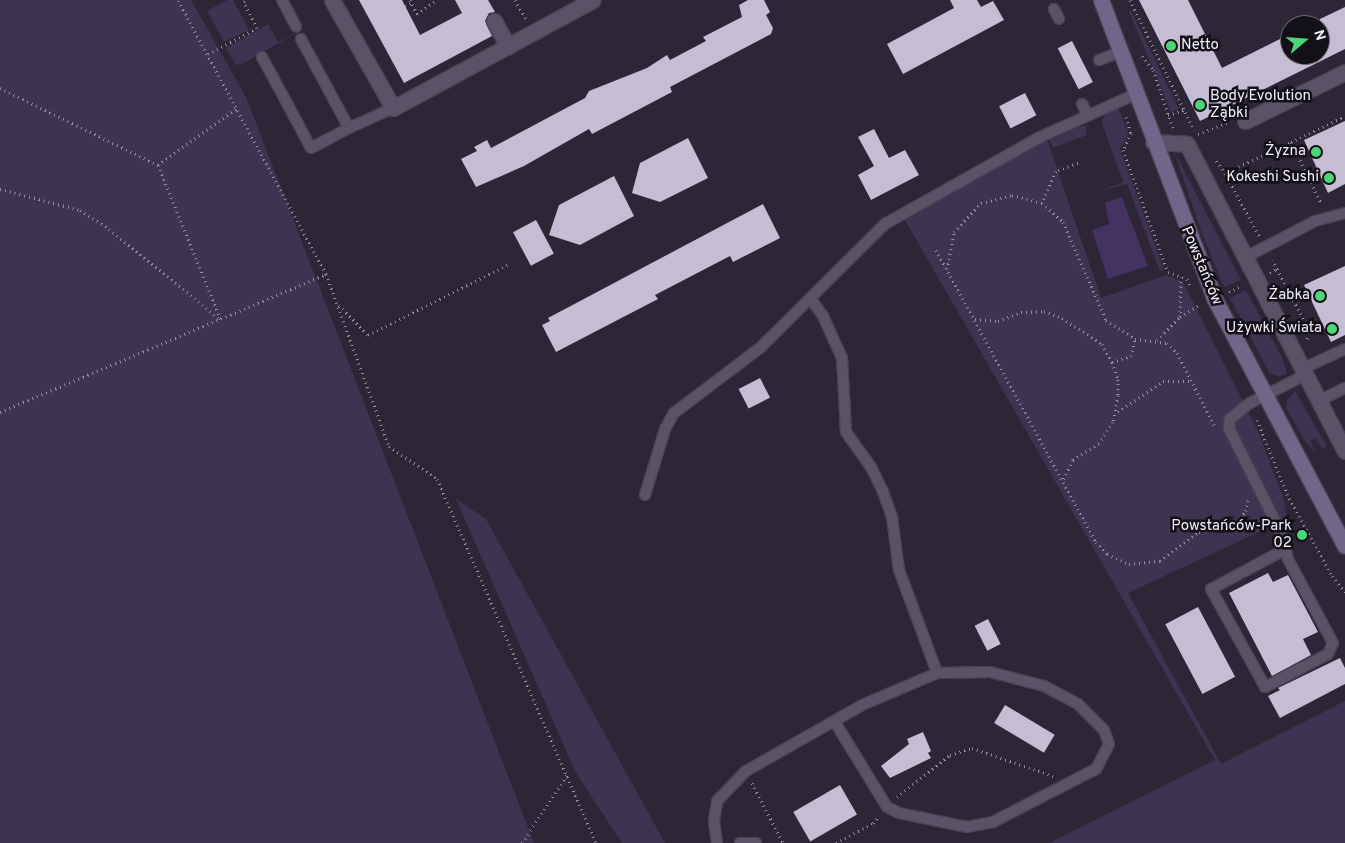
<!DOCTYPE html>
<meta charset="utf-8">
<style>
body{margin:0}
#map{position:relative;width:1345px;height:843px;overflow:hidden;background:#2c2637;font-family:Overpass,sans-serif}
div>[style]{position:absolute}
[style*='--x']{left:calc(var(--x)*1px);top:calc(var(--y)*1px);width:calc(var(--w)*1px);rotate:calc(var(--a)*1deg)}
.green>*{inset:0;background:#3e3451}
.water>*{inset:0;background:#443260}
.building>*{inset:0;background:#c4bdd4;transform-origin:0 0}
.path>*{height:3px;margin-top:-1.5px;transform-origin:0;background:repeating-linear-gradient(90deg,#9691a0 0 1px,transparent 0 5px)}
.roads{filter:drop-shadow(1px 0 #494453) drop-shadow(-1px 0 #494453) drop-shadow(0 1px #494453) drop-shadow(0 -1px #494453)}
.lane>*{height:10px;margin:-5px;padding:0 5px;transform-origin:5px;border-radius:5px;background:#5a5367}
.street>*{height:15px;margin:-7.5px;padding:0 7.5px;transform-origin:7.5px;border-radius:7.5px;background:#5a5367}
.secondary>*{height:15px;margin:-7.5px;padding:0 7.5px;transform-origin:7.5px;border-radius:7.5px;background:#72658a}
.dots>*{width:14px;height:14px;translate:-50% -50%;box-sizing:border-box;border:2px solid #131018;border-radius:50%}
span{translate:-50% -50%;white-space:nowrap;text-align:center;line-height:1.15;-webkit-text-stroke:5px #131018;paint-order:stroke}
.poi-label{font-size:15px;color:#f2eefa}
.left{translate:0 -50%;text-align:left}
.right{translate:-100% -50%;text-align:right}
.street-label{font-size:15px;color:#f2eefa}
.north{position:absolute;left:1280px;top:15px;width:50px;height:50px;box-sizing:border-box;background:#131018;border:1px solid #6c6972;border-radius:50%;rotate:72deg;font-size:14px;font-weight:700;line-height:20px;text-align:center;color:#f2eefa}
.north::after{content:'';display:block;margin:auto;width:18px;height:22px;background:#4cd677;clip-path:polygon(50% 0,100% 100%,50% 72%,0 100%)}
</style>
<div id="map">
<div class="green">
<div style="clip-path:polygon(0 0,191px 0,246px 97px,534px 843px,0 843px)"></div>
<div style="clip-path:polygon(227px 0,233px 0,249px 30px,224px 42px,207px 11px)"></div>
<div style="clip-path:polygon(1129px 11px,1131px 11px,1179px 109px,1171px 112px)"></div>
<div style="clip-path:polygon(331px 13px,242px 64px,236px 65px,226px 48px,268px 24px,278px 42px)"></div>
<div style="clip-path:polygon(1118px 107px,1128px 134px,1120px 149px,1164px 270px,1160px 271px,1127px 184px,1097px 192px,1123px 182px,1102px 123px,1104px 116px)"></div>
<div style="clip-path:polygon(1086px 126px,1087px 135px,1053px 148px,1050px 140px,1077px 127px)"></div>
<div style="clip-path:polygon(1047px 139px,1101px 298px,1167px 275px,1183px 282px,1258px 431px,1283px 497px,1287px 519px,1128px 593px,1221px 764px,1345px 701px,1345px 843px,1049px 843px,1215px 760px,905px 220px)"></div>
<div style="clip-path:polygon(1174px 151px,1241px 280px,1224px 287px,1201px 231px)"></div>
<div style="clip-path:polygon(1246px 290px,1283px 360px,1287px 374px,1280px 376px,1270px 374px,1230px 298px)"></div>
<div style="clip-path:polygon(1295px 391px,1327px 446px,1322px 449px,1316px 438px,1310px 441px,1315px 452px,1305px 441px,1286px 408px,1287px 400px)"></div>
<div style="clip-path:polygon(456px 499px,486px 519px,665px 843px,622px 843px,576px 773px)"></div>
</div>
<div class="water">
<div style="clip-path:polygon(1122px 197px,1148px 266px,1108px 279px,1092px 230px,1109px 224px,1105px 203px)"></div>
</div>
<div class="building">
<div style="clip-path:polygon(359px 0,402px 0,420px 35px,462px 13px,455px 0,488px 0,495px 12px,489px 13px,485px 21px,492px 36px,404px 83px)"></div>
<div style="clip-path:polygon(748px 0,764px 0,770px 12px,766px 15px,773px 28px,771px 34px,670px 87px,672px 92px,592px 134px,589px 129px,524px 166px,476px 187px,461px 159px,477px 151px,474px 147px,487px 140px,491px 148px,585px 98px,589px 91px,647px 68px,667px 55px,670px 60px,706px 41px,703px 37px,742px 17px,739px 5px)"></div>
<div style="clip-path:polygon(950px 0,977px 0,981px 7px,993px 1px,1004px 20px,903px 74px,887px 44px,954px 8px)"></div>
<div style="clip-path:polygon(1139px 0,1188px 0,1222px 68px,1290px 34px,1290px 55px,1320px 55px,1320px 19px,1345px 7px,1345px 49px,1200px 121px)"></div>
<div style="left:1072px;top:41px;width:46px;height:16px;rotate:63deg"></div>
<div style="left:1025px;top:93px;width:25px;height:29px;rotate:63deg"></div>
<div style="clip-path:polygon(1345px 121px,1345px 184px,1328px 193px,1304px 140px)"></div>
<div style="clip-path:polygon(874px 129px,889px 158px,905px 150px,919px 175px,871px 200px,858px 175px,874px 166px,858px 137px)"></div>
<div style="clip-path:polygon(688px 138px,708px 178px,660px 202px,632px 193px,640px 163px)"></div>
<div style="clip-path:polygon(614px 176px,634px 216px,580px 245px,549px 235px,559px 205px)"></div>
<div style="clip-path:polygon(763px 204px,780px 238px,733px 262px,730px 256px,655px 295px,658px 299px,556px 352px,542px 325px,550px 321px,548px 318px)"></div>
<div style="left:536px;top:220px;width:38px;height:26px;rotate:62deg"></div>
<div style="clip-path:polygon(1345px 266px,1345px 335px,1331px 342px,1304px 285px)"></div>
<div style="left:760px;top:378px;width:22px;height:24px;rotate:63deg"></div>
<div style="clip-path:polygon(1268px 573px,1273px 582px,1288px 575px,1318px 632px,1303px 639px,1311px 655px,1272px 676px,1229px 593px)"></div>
<div style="left:1198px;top:607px;width:79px;height:37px;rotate:62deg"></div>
<div style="left:988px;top:619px;width:28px;height:15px;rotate:63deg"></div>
<div style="clip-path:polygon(1340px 658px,1345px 668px,1345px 684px,1280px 718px,1268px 696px,1280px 690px,1278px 688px)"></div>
<div style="left:1005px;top:705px;width:58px;height:21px;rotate:31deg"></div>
<div style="clip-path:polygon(923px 732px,931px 751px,928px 753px,931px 758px,890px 778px,881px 766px,909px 744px,907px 739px)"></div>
<div style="left:840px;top:785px;width:34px;height:54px;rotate:60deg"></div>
</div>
<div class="path">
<div style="--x:410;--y:0;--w:16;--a:63"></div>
<div style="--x:417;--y:14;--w:24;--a:-35"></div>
<div style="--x:515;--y:0;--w:22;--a:60"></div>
<div style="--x:1130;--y:0;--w:145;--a:63.8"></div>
<div style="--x:405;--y:6;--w:7;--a:-27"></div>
<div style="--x:208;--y:54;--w:55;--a:-28"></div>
<div style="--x:257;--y:28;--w:29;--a:-117"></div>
<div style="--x:244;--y:2;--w:4;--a:-34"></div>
<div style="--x:1142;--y:56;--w:18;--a:52"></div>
<div style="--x:1153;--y:70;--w:61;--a:71"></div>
<div style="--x:0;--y:88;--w:176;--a:26"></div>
<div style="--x:158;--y:165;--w:99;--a:-35.9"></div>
<div style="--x:1168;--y:115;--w:17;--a:-17"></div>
<div style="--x:1126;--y:117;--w:17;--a:73"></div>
<div style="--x:1131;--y:133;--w:19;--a:115"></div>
<div style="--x:1123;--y:150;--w:130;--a:69.8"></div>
<div style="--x:1168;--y:272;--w:20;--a:20"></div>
<div style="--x:1187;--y:279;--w:9;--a:69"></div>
<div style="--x:1198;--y:134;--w:34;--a:-21"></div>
<div style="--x:1291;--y:142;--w:60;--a:-25.7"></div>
<div style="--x:1216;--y:161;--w:15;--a:53"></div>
<div style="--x:1225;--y:173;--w:73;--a:-25.2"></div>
<div style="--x:1291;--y:142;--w:70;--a:63.8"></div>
<div style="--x:1078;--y:163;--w:23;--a:160"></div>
<div style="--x:1056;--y:171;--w:35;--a:114"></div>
<div style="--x:1042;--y:203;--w:28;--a:42"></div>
<div style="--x:1063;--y:222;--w:107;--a:66.3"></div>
<div style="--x:1106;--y:320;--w:35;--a:33"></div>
<div style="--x:1135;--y:339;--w:32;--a:7"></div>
<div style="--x:1167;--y:343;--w:14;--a:45"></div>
<div style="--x:1177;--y:353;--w:81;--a:62.8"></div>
<div style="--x:158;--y:165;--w:167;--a:67.9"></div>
<div style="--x:1225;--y:173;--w:72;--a:61.6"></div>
<div style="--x:0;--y:189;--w:83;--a:14.7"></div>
<div style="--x:80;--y:210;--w:35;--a:33"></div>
<div style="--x:109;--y:229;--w:144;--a:39.1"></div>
<div style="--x:936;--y:250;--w:333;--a:61.3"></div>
<div style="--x:1096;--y:542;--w:16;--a:47"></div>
<div style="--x:1107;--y:554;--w:24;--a:24"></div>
<div style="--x:1129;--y:564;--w:31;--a:-6"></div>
<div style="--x:1160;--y:561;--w:49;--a:-36.6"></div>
<div style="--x:1199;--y:532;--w:35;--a:-12"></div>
<div style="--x:1233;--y:525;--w:19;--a:-47"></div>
<div style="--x:1246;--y:511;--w:12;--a:-81"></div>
<div style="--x:947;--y:269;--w:38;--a:-79"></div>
<div style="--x:954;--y:232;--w:40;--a:-47"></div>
<div style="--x:981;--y:203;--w:32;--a:-14"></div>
<div style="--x:1012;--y:195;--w:31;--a:15"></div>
<div style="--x:1277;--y:269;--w:67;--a:62.3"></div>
<div style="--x:1308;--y:328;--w:13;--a:94"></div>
<div style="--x:1270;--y:273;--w:8;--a:-30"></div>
<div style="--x:1277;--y:269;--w:10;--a:-119"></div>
<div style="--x:326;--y:274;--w:183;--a:69.9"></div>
<div style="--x:389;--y:446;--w:58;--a:34.5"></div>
<div style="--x:437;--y:479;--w:397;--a:66.4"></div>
<div style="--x:1229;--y:292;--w:13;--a:-27"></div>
<div style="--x:339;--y:305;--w:42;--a:46"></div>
<div style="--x:368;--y:335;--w:156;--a:-26.7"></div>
<div style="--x:1180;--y:317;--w:40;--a:-88.6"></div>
<div style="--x:975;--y:319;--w:23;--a:5"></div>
<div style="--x:998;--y:321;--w:25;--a:-21"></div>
<div style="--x:1021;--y:312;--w:23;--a:-2"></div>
<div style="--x:1044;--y:311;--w:19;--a:21"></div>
<div style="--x:1062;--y:318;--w:48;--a:33"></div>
<div style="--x:1102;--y:344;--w:21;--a:61"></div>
<div style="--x:1112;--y:362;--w:18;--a:71"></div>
<div style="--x:1118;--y:379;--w:16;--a:90"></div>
<div style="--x:1118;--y:395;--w:27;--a:100"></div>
<div style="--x:1113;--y:422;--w:25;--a:124"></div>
<div style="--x:1099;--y:443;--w:31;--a:147"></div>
<div style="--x:1073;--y:460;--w:22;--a:117"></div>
<div style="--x:1157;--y:340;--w:33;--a:-45"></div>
<div style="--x:1180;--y:317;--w:24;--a:-33"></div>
<div style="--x:1112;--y:362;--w:20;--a:-18"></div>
<div style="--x:1131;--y:356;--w:17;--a:-77"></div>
<div style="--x:0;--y:412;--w:354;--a:-22.9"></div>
<div style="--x:326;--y:274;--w:311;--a:-118.4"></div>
<div style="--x:1118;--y:412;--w:55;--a:-34.6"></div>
<div style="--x:1163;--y:381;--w:28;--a:0"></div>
<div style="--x:1257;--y:420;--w:80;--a:67.9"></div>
<div style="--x:1287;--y:494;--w:94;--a:61.2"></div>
<div style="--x:1332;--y:576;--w:21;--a:51"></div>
<div style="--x:752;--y:783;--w:68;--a:62.7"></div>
<div style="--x:897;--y:797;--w:68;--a:-38.4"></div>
<div style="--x:950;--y:755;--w:23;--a:-18"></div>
<div style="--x:972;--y:748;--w:86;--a:19.1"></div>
<div style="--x:522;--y:843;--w:82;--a:-56.5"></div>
<div style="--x:836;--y:843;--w:42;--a:-28.4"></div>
<div style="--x:873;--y:823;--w:9;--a:-49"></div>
</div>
<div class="roads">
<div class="lane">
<div style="--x:282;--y:0;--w:30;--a:62"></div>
<div style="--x:1054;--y:9;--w:11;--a:63"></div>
<div style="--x:301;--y:39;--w:101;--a:61.7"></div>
<div style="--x:349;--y:128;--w:48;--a:-24.4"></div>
<div style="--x:262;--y:57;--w:103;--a:61.7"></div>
<div style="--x:311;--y:148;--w:43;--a:-27.8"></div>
<div style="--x:1099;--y:60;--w:22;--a:-21"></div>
<div style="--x:1082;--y:104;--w:13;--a:61"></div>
<div style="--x:1244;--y:258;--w:80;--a:-27.5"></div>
<div style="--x:1315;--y:221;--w:31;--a:-15"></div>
<div style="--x:810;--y:298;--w:22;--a:54"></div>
<div style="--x:823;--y:316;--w:46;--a:65.7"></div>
<div style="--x:842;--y:358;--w:74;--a:86.9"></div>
<div style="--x:846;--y:432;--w:43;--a:54.5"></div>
<div style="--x:871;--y:467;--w:28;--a:64"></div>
<div style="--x:883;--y:492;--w:27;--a:70"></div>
<div style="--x:892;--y:517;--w:53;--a:82.5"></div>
<div style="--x:899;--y:570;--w:110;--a:69.7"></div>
<div style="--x:1302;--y:369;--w:47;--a:-24.9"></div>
<div style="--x:1319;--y:401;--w:29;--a:-27"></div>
<div style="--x:645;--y:495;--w:69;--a:-73.1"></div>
<div style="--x:665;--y:429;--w:18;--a:-61"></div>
<div style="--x:674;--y:413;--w:108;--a:-37.1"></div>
<div style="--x:760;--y:348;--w:176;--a:-44.8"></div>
<div style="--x:885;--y:224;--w:176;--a:-29.3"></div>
<div style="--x:1038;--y:138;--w:107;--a:-24.2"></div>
<div style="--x:1286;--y:549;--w:85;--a:151.9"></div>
<div style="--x:1211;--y:589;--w:112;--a:61.1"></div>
<div style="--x:1265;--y:687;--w:71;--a:-27.6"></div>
<div style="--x:1328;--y:654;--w:12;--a:-66"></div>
<div style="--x:1333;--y:643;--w:95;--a:-118.2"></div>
<div style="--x:1288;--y:559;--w:23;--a:-103"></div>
<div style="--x:1283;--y:537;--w:122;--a:-116.4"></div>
<div style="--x:1229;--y:428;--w:9;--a:-84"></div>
<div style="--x:1230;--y:419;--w:26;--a:-39"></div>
<div style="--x:1250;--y:403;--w:62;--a:-27"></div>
<div style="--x:717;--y:843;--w:22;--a:-98"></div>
<div style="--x:714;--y:821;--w:20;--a:-81"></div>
<div style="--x:717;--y:801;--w:42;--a:-46"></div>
<div style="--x:746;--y:771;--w:133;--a:-29.6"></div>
<div style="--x:862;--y:705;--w:82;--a:-23.1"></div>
<div style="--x:937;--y:673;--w:53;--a:-1.1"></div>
<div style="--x:990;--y:672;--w:56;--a:14.5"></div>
<div style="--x:1044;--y:686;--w:38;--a:28"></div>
<div style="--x:1078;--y:704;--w:37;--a:45"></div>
<div style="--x:1104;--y:730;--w:15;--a:70"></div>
<div style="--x:1109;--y:744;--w:28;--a:117"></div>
<div style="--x:1096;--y:769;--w:116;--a:152.8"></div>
<div style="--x:993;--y:822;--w:26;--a:169"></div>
<div style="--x:967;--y:827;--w:69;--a:-168.4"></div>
<div style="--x:899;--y:813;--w:13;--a:-153"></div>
<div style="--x:887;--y:807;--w:101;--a:-121.6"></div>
<div style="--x:740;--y:843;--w:16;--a:0"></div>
</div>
<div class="street">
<div style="--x:332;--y:0;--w:124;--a:60.5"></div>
<div style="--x:393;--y:108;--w:227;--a:-28.4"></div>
<div style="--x:494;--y:21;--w:29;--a:61"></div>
<div style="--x:1245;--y:121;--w:111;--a:-26.1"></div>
<div style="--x:1153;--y:142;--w:34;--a:3"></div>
<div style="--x:1187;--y:144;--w:345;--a:62.8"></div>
</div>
<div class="secondary">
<div style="--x:1101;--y:0;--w:319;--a:69.2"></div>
<div style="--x:1214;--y:298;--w:280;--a:62.2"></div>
</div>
</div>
<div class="dots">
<div style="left:1171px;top:46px;background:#4cd677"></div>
<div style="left:1200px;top:105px;background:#4cd677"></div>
<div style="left:1316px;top:152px;background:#4cd677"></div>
<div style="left:1329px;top:178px;background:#4cd677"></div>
<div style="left:1320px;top:296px;background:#4cd677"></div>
<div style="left:1332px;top:329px;background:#4cd677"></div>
<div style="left:1302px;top:535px;background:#4cd677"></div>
</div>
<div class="poi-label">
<span class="left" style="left:1181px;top:46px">Netto</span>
<span class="left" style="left:1210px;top:105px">Body Evolution<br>Ząbki</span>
<span class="right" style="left:1306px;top:152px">Żyzna</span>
<span class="right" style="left:1319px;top:178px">Kokeshi Sushi</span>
<span class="right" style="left:1310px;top:296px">Żabka</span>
<span class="right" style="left:1322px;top:329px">Używki Świata</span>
<span class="right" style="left:1292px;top:535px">Powstańców-Park<br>02</span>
</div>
<div class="street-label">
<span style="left:1201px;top:266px;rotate:67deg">Powstańców</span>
</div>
<div class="north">N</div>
</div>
